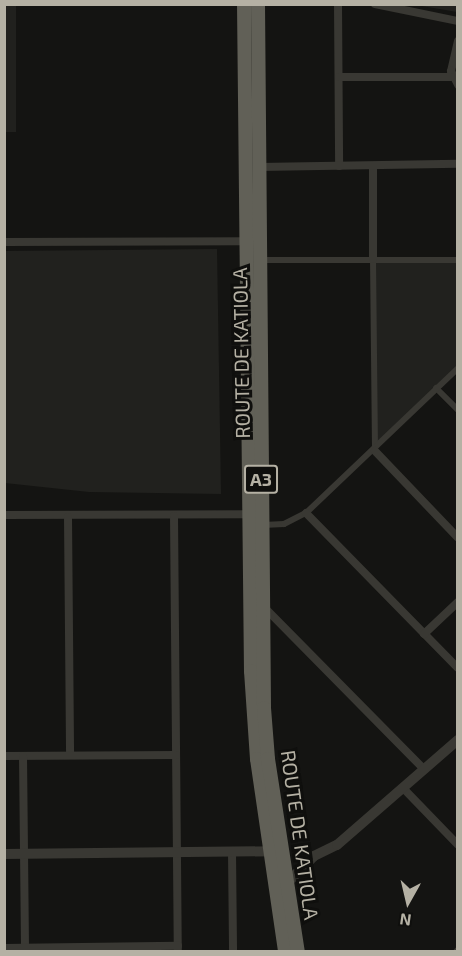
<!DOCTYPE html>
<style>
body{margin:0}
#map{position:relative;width:462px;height:956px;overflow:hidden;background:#141412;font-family:"Exo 2",sans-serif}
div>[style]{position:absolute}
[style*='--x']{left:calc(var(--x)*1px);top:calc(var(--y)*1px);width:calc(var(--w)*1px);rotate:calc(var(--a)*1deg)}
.built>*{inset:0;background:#21211e;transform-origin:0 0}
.pedestrian>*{height:6px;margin:-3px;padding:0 3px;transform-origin:3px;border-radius:3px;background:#393833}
.minor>*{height:8px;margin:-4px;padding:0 4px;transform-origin:4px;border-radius:4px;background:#393833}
.tertiary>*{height:10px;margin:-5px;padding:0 5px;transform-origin:5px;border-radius:5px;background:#393833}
.trunk>*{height:14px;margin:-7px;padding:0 7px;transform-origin:7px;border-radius:7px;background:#616057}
span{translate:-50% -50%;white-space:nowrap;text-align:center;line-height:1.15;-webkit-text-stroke:6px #0f0f0d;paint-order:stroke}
.shield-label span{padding:2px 4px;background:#0f0f0d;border:2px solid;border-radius:4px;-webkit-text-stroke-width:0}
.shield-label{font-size:18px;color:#b5b1a4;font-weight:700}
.street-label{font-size:20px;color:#b5b1a4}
.frame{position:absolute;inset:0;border:6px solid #b5b1a4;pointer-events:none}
.north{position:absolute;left:378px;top:872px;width:60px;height:60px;-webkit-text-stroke:4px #0f0f0d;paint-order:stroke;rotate:188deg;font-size:16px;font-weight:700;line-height:24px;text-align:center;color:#b5b1a4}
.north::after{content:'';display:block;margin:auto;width:21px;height:27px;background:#b5b1a4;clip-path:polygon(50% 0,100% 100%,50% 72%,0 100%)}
</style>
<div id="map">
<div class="built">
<div style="left:5px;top:5px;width:11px;height:127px"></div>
<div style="clip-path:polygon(416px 5px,457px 5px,457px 12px)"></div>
<div style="clip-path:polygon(217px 249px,221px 494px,89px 492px,5px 483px,5px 251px)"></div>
<div style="clip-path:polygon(373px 259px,458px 260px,457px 369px,375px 451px)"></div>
</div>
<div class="pedestrian">
<div style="--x:373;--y:259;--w:191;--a:89.4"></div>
<div style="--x:260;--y:260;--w:198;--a:0"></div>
<div style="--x:436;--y:388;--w:31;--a:45"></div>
<div style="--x:263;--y:525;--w:21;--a:-3"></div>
<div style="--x:284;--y:524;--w:25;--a:-27"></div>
<div style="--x:306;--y:513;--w:210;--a:-43.6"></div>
</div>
<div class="minor">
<div style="--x:338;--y:4;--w:162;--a:89.6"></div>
<div style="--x:375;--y:4;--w:85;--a:11.6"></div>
<div style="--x:458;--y:41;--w:31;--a:103"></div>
<div style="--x:451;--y:71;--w:16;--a:63"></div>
<div style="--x:339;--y:77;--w:112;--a:0"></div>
<div style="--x:373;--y:166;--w:93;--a:90"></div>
<div style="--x:259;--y:167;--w:199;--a:-0.9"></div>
<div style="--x:4;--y:242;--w:242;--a:-0.2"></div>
<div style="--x:375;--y:451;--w:120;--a:46.3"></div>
<div style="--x:306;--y:513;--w:217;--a:45.6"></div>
<div style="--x:4;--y:515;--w:245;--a:-0.2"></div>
<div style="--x:174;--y:516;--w:436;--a:89.5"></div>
<div style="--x:68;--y:517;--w:238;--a:89.5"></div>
<div style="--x:263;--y:606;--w:229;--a:45.4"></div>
<div style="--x:424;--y:634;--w:47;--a:-43.3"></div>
<div style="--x:4;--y:756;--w:172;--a:-0.3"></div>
<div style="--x:23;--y:756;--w:196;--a:89.4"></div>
<div style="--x:403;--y:788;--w:79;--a:46"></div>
<div style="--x:232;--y:852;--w:100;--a:89.4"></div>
<div style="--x:4;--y:948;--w:174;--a:-0.7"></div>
<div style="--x:457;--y:952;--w:1;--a:-45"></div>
</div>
<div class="tertiary">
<div style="--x:4;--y:854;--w:273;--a:-0.6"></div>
<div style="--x:287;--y:883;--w:38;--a:-45"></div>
<div style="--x:314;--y:856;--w:25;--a:-26"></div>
<div style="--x:337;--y:845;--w:160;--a:-41"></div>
</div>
<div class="trunk">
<div style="--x:244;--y:4;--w:667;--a:89.4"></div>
<div style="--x:251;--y:671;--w:88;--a:86.1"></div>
<div style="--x:257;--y:759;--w:195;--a:81.7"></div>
<div style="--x:258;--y:4;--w:704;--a:89.51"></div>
<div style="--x:264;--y:708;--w:51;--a:85.5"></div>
<div style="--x:268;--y:759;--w:195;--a:81.2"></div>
</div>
<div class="shield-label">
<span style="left:261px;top:479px">A3</span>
</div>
<div class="street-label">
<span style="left:241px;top:353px;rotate:-91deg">ROUTE DE KATIOLA</span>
<span style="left:300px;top:835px;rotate:82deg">ROUTE DE KATIOLA</span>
</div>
<div class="frame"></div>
<div class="north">N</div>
</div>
